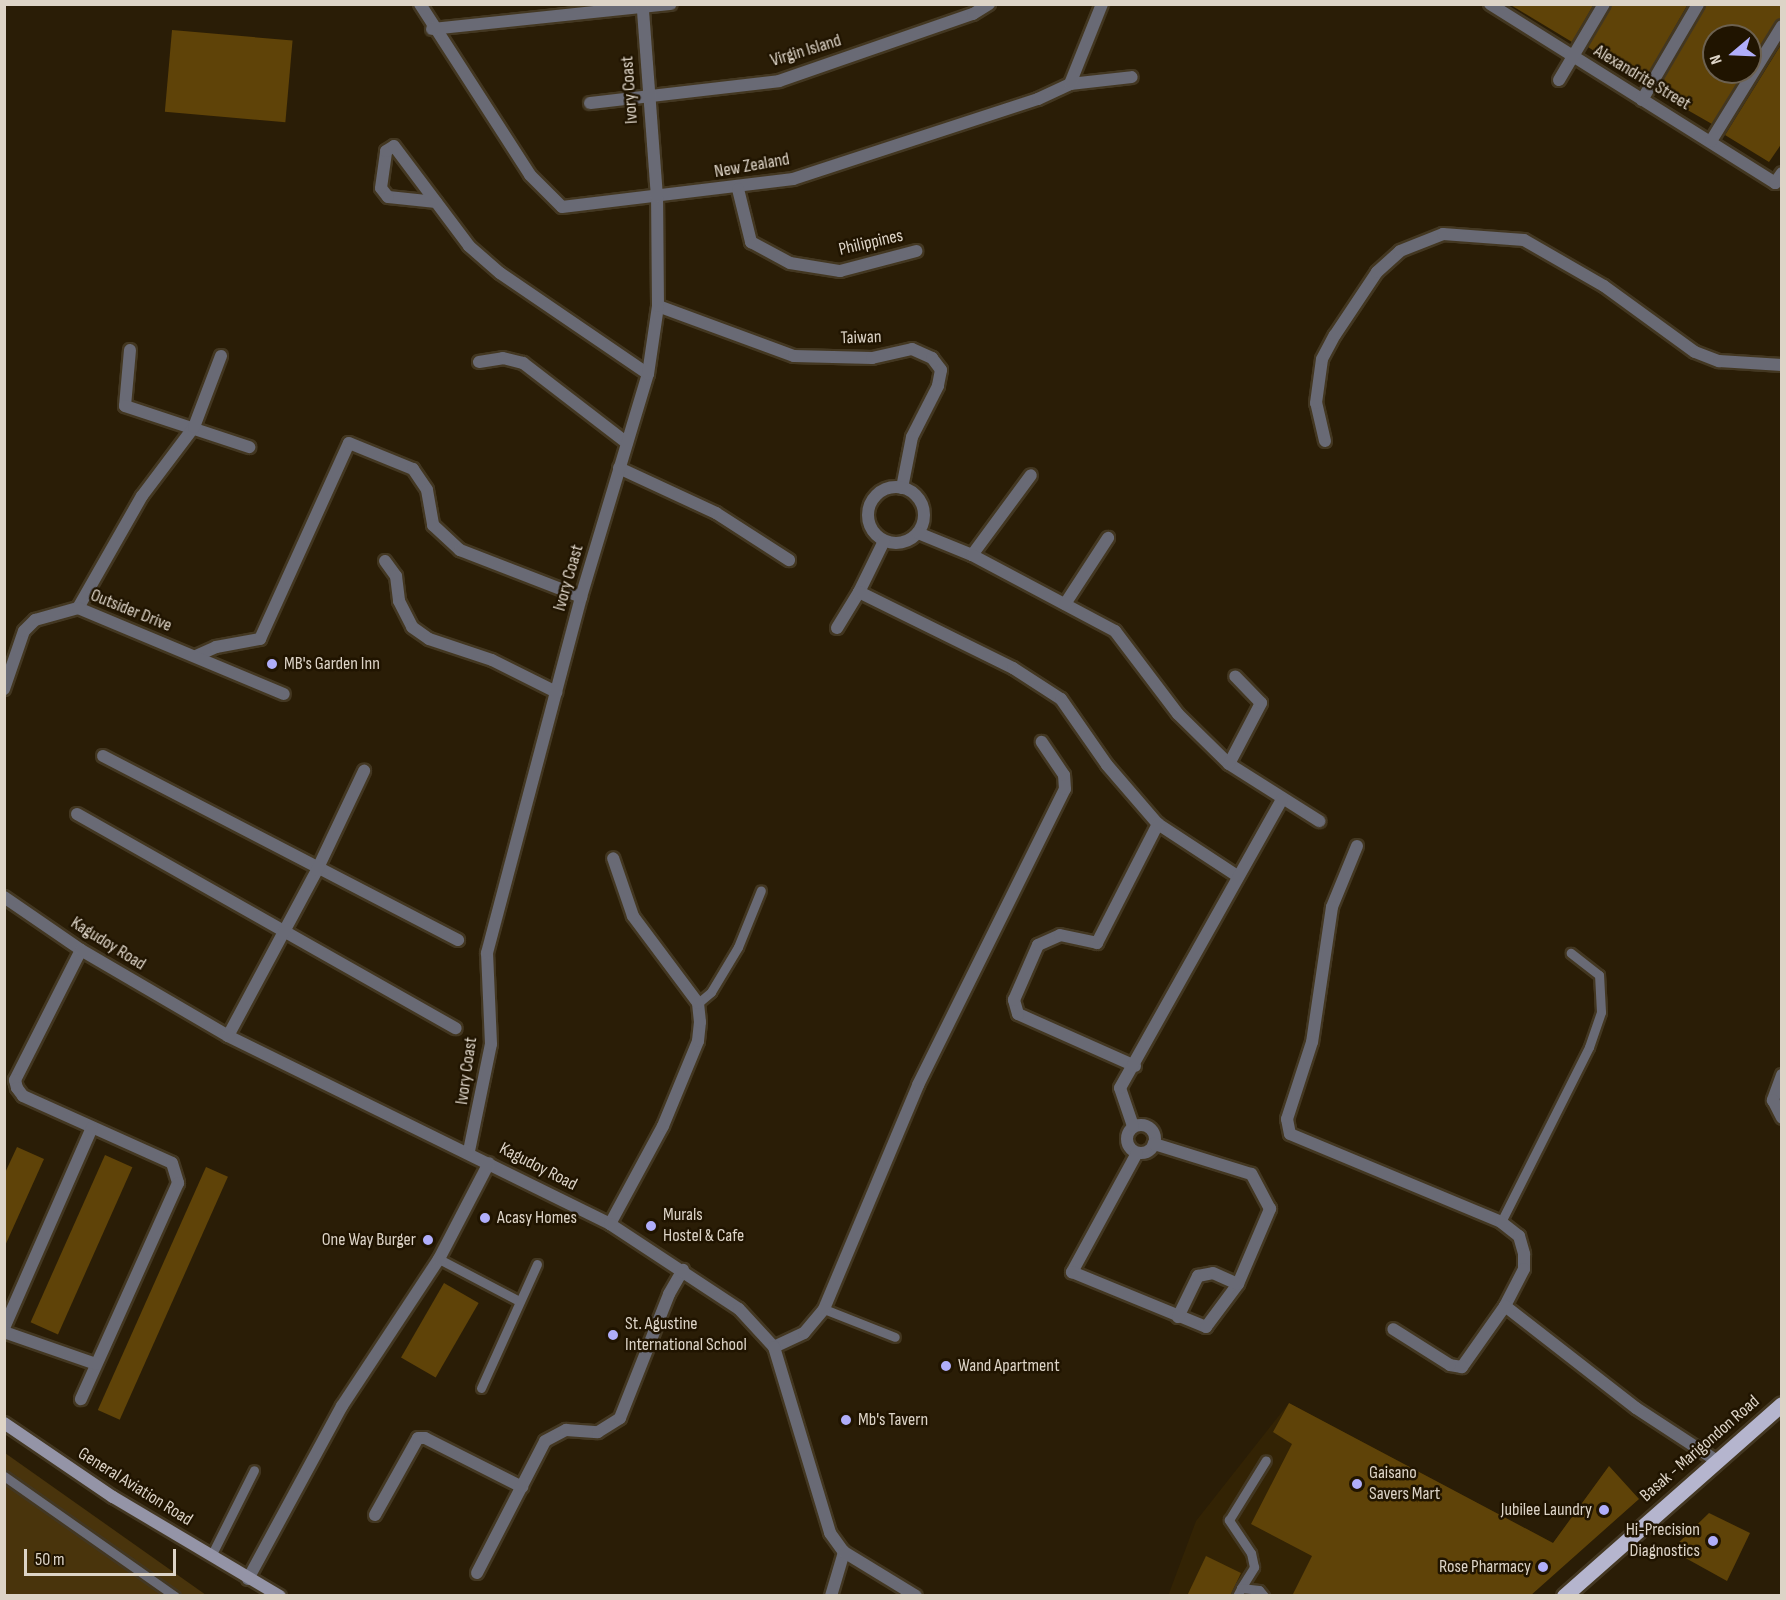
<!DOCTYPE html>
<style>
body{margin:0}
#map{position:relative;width:1786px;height:1600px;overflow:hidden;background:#2a1d06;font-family:"Sofia Sans Condensed",sans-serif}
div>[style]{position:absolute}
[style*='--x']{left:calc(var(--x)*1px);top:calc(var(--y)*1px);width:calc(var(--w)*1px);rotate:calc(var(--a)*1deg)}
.built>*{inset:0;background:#332304}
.green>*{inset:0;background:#49340c}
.building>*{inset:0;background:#5f4308;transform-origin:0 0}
.roads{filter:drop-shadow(2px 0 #433721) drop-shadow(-2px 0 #433721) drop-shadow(0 2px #433721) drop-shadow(0 -2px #433721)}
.service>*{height:9px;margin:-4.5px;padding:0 4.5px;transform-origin:4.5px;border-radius:4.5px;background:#696a75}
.minor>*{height:12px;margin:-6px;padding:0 6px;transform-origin:6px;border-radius:6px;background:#696a75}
.minor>.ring{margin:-6px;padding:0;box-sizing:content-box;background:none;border:12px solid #696a75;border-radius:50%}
.tertiary>*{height:12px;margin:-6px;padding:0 6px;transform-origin:6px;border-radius:6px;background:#696a75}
.secondary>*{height:12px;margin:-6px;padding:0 6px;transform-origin:6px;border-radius:6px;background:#9494a7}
.primary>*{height:15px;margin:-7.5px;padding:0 7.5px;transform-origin:7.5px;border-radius:7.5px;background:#b5b5ce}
.dots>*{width:16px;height:16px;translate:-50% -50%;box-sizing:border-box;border:3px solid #201400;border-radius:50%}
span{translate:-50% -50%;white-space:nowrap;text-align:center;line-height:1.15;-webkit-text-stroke:5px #201400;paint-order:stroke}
.street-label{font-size:18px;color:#ddd4c7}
.poi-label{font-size:18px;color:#ddd4c7}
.left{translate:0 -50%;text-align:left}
.right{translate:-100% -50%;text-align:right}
.frame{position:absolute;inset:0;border:6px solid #ddd4c7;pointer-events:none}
.north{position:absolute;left:1702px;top:24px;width:60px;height:60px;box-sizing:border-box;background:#201400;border:2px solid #6c6150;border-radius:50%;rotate:251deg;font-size:16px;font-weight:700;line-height:24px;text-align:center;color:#ddd4c7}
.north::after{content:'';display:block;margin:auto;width:21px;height:27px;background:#b0aefa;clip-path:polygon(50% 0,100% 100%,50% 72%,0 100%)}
.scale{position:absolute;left:24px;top:1549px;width:152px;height:27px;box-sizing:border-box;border:3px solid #ddd4c7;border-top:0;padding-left:8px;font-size:18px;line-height:21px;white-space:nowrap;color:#ddd4c7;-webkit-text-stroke:4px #201400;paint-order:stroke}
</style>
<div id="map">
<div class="built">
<div style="clip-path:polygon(1289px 1403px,1553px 1543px,1609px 1466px,1639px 1499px,1530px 1595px,1168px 1596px,1196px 1521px)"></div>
</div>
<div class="green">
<div style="clip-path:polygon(5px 1453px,206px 1595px,5px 1595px)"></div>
</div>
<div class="building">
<div style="clip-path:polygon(1509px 4px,1594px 4px,1572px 42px)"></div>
<div style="clip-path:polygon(1612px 4px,1688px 4px,1643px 83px,1588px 47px)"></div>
<div style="clip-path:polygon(1706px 4px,1782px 4px,1782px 18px,1750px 62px,1750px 36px,1714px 36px,1714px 72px,1744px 72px,1712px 124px,1656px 92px)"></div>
<div style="left:172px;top:30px;width:121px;height:82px;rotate:5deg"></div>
<div style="clip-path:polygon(1782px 43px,1782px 143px,1769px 162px,1725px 135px)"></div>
<div style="clip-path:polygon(17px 1147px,44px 1159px,4px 1248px,4px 1175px)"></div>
<div style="left:105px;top:1155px;width:30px;height:183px;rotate:24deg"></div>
<div style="left:206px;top:1167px;width:24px;height:266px;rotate:24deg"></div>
<div style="left:444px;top:1283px;width:40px;height:86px;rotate:30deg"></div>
<div style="clip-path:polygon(1289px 1403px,1553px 1543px,1609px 1466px,1639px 1499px,1530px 1596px,1292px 1596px,1312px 1556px,1251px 1524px,1292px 1444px,1273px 1432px)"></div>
<div style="clip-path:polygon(1709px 1513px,1750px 1533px,1727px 1581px,1671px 1550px)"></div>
<div style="clip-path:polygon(1206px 1556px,1241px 1573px,1230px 1596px,1187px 1596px)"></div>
</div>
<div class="roads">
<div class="service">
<div style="--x:698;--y:1003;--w:17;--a:-40"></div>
<div style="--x:711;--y:992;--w:52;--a:-59"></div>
<div style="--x:738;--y:947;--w:61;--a:-68"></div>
<div style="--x:1501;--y:1222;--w:196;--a:-63.3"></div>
<div style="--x:1589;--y:1047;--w:37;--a:-71"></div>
<div style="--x:1601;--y:1012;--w:37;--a:-93"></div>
<div style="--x:1599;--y:975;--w:36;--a:-142"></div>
<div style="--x:439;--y:1259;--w:90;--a:27.7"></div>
<div style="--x:824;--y:1309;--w:76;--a:21.5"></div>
<div style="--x:481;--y:1388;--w:136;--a:-65.7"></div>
<div style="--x:4;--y:1476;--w:209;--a:35.1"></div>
<div style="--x:211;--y:1556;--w:96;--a:-63.4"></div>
<div style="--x:1241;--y:1588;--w:25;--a:-58"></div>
<div style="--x:1254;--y:1567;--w:14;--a:-102"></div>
<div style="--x:1251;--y:1553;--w:40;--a:-124"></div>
<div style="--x:1229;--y:1520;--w:70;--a:-58.3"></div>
<div style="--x:1237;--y:1596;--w:9;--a:-63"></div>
<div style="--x:1241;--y:1588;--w:18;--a:6"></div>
<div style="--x:1259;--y:1590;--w:8;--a:50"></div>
</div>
<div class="minor">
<div style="--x:420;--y:4;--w:203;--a:57.2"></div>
<div style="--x:530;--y:175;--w:45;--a:45"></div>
<div style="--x:562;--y:207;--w:233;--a:-6.9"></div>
<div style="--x:793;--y:179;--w:258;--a:-18.1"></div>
<div style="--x:1038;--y:99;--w:35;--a:-25"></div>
<div style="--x:1070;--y:84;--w:62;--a:-6.4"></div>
<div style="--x:1490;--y:4;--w:337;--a:32.1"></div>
<div style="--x:1775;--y:183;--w:12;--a:-55"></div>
<div style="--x:432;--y:29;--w:240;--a:-6"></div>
<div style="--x:1559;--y:80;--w:88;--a:-59.4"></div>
<div style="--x:1070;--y:84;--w:86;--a:-68.2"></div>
<div style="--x:1642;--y:100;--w:111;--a:-59.7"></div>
<div style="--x:590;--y:103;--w:190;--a:-6.6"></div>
<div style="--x:779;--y:81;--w:205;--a:-19.1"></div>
<div style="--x:973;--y:14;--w:19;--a:-32"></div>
<div style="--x:1711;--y:141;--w:135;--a:-58.3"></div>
<div style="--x:738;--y:189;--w:55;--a:76.2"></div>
<div style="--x:751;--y:242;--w:44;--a:28.3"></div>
<div style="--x:790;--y:263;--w:51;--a:9.1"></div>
<div style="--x:840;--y:271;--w:79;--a:-14.7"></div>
<div style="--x:436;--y:202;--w:48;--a:-174.1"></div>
<div style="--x:388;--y:197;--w:11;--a:-128"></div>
<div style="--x:381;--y:188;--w:37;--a:-82"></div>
<div style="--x:386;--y:151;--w:9;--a:-32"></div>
<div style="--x:394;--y:146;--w:125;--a:53.1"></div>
<div style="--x:469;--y:246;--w:41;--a:41.1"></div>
<div style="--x:500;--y:273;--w:179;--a:34.3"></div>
<div style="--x:658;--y:306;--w:145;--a:20.2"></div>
<div style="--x:794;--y:356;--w:78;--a:1.5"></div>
<div style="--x:872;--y:358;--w:41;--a:-12.7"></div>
<div style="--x:912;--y:349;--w:22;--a:24"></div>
<div style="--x:932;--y:358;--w:15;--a:53"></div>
<div style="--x:941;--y:370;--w:16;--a:101"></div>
<div style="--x:938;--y:386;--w:57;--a:117"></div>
<div style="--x:912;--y:437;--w:52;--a:101.1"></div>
<div style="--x:130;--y:350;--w:56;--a:95.1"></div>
<div style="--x:125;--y:406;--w:131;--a:18.3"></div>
<div style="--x:479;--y:362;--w:24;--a:-9"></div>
<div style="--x:503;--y:358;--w:21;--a:14"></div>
<div style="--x:523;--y:363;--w:131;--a:37.6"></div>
<div style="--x:1325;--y:441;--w:39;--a:-103"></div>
<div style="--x:1316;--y:403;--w:44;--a:-82.2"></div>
<div style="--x:1322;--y:359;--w:27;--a:-62"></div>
<div style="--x:1335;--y:335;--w:76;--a:-56.3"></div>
<div style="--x:1377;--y:272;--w:31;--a:-42"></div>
<div style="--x:1400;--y:251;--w:46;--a:-21.6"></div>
<div style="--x:1443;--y:234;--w:81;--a:4.2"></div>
<div style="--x:1524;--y:240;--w:92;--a:29.9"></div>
<div style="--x:1604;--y:286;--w:112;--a:36"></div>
<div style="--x:1695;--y:352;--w:26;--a:21"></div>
<div style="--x:1719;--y:361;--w:63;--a:3.6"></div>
<div style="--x:619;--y:468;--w:107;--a:24.9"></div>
<div style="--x:716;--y:513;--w:87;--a:32.8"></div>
<div class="ring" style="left:868px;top:487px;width:44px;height:44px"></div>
<div style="--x:918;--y:533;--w:58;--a:22.2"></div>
<div style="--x:972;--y:555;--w:99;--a:-53.6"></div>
<div style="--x:972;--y:555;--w:162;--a:28"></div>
<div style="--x:1115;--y:631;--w:104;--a:52.8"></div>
<div style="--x:1178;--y:714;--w:71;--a:44.4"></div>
<div style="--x:1229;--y:764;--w:107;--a:32.3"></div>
<div style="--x:385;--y:561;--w:19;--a:54"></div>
<div style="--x:396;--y:576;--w:25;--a:83"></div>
<div style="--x:399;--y:601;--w:29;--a:63"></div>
<div style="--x:412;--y:627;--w:21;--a:35"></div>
<div style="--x:429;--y:639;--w:66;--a:18.4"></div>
<div style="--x:492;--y:660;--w:72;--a:26.6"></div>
<div style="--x:859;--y:592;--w:57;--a:-63.9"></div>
<div style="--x:1065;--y:604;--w:79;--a:-56.9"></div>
<div style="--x:78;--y:608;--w:129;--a:-60.3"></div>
<div style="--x:142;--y:496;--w:86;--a:-53"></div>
<div style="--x:194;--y:427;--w:76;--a:-69.2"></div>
<div style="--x:837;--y:628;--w:42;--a:-58.6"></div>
<div style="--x:859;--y:592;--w:172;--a:26.3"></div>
<div style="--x:1013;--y:668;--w:57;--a:32.9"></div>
<div style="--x:1061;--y:699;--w:80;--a:55.1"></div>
<div style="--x:1107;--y:765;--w:78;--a:49.2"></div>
<div style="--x:1158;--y:824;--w:93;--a:33.2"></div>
<div style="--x:196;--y:656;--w:22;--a:-24"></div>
<div style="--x:216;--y:647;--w:45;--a:-10.3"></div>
<div style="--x:260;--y:639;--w:215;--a:-65.6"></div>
<div style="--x:349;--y:443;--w:69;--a:22.1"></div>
<div style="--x:413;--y:469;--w:25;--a:56"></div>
<div style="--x:427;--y:490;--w:36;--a:80"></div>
<div style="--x:433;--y:525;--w:37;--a:43"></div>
<div style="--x:460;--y:550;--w:130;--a:21.2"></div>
<div style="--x:4;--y:689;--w:61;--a:-71"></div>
<div style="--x:24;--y:631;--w:16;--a:-45"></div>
<div style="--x:35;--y:620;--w:45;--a:-15.6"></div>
<div style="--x:78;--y:608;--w:223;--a:22.7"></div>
<div style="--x:103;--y:756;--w:400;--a:27.4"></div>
<div style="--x:1229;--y:764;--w:69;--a:-62.3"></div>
<div style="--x:1261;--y:703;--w:37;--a:-134"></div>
<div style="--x:77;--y:814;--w:435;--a:29.5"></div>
<div style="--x:1357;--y:846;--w:66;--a:112.3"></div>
<div style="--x:1332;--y:907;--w:136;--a:98.4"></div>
<div style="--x:1312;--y:1042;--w:81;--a:108"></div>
<div style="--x:1287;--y:1119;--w:15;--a:79"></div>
<div style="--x:1290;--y:1134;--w:229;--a:22.6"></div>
<div style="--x:1501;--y:1222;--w:23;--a:38"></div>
<div style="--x:1519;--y:1236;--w:19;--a:74"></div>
<div style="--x:1524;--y:1254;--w:15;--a:90"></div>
<div style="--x:1524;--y:1269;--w:42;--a:117.2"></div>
<div style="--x:1505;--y:1306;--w:75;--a:125.2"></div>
<div style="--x:1462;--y:1367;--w:12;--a:-171"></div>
<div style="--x:1450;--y:1365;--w:67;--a:-147.7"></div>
<div style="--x:81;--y:950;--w:146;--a:116.9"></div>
<div style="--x:15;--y:1080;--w:8;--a:76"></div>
<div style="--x:17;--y:1088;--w:10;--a:53"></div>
<div style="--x:23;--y:1096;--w:163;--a:24.2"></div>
<div style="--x:172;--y:1163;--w:21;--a:73"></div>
<div style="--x:178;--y:1183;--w:237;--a:114.2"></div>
<div style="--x:228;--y:1036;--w:188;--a:-61.8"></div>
<div style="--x:317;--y:870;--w:110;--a:-64.6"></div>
<div style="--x:1135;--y:1066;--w:128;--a:-156"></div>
<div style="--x:1018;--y:1014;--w:15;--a:-106"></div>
<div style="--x:1014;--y:1000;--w:60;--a:-66.4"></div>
<div style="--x:1038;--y:945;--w:24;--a:-24"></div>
<div style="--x:1060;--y:935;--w:38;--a:12"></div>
<div style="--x:1097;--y:943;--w:134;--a:-62.9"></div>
<div style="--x:1782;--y:1075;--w:27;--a:110"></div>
<div style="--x:1773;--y:1100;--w:20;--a:63"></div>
<div class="ring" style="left:1127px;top:1125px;width:16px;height:16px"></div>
<div style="--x:1133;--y:1126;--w:40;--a:-108.9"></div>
<div style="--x:1120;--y:1088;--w:331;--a:-60.7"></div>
<div style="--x:469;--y:1151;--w:109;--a:-78.4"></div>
<div style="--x:491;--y:1044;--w:91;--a:-92.5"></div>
<div style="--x:487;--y:953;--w:368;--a:-75.2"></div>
<div style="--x:581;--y:597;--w:233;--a:-73.3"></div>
<div style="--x:648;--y:374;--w:69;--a:-81.6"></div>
<div style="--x:658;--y:306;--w:109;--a:-90.5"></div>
<div style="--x:657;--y:197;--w:189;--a:-94.3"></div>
<div style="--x:1137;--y:1153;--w:136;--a:118.6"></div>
<div style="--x:1072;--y:1272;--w:145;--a:22.3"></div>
<div style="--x:1206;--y:1327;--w:54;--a:-53.3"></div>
<div style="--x:1238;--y:1284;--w:82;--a:-66.9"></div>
<div style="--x:1270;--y:1209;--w:40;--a:-118"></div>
<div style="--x:1251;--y:1174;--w:102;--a:-162.8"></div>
<div style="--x:610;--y:1224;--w:111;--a:-61.6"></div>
<div style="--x:663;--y:1126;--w:92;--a:-67.6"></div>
<div style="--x:698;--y:1041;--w:19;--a:-84"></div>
<div style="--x:700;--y:1022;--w:19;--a:-96"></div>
<div style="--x:698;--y:1003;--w:109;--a:-126.8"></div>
<div style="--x:633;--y:916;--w:61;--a:-109"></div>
<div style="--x:1505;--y:1306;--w:166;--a:37.9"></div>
<div style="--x:1636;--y:1408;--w:97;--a:33.2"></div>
<div style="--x:1178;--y:1317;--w:46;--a:-64"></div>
<div style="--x:1198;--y:1276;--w:15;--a:-11"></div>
<div style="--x:1213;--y:1273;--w:27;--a:24"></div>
<div style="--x:4;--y:1328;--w:219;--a:-66.3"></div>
<div style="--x:4;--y:1332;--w:97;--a:19.2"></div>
<div style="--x:774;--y:1347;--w:33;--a:-25"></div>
<div style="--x:804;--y:1333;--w:31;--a:-50"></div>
<div style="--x:824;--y:1309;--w:243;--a:-67.2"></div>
<div style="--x:918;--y:1085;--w:330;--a:-63.6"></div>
<div style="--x:1065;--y:789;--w:14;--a:-94"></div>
<div style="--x:1064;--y:775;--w:40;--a:-124"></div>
<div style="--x:375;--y:1515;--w:88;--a:-60.8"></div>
<div style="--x:418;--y:1438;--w:7;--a:0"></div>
<div style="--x:425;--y:1438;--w:109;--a:26.8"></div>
<div style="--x:477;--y:1573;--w:148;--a:-62.7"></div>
<div style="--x:545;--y:1441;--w:24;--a:-28"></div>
<div style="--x:566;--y:1430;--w:32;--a:4"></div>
<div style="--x:598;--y:1432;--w:26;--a:-32"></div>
<div style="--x:620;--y:1418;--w:133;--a:-68.4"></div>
<div style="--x:669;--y:1294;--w:28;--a:-60"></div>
<div style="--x:831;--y:1596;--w:46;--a:-73.5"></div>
</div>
<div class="tertiary">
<div style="--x:4;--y:897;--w:93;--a:34.5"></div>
<div style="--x:81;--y:950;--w:170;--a:30.3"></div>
<div style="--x:228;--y:1036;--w:426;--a:26.2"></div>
<div style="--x:610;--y:1224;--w:154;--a:33.4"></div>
<div style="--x:739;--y:1309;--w:52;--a:47.4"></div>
<div style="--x:774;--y:1347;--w:194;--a:73.2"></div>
<div style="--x:830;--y:1533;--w:24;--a:54"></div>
<div style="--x:844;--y:1552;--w:84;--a:31.4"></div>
<div style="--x:248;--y:1579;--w:197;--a:-61.5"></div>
<div style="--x:342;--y:1406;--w:176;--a:-56.6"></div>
<div style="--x:439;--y:1259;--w:108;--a:-62.5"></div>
</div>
<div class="secondary">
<div style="--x:4;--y:1423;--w:132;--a:34.2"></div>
<div style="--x:113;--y:1497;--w:194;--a:30.7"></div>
</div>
<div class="primary">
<div style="--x:1564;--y:1596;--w:290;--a:-41.4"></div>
</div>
</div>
<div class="dots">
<div style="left:272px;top:664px;background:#b0aefa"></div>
<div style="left:485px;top:1218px;background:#b0aefa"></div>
<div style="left:651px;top:1226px;background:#b0aefa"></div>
<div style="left:428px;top:1240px;background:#b0aefa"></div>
<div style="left:613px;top:1335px;background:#b0aefa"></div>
<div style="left:946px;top:1366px;background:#b0aefa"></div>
<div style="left:846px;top:1420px;background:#b0aefa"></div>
<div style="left:1357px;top:1484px;background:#b0aefa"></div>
<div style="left:1604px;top:1510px;background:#b0aefa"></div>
<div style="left:1713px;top:1541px;background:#b0aefa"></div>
<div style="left:1543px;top:1567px;background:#b0aefa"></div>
</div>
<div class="street-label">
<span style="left:806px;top:51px;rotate:-17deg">Virgin Island</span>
<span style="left:1642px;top:78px;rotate:31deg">Alexandrite Street</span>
<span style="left:630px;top:90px;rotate:-94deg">Ivory Coast</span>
<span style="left:752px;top:166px;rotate:-10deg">New Zealand</span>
<span style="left:871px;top:243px;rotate:-13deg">Philippines</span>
<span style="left:861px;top:338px;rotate:-2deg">Taiwan</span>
<span style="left:569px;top:578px;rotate:-74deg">Ivory Coast</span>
<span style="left:131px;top:611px;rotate:22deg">Outsider Drive</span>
<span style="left:108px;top:944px;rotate:32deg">Kagudoy Road</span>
<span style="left:467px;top:1071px;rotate:-82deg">Ivory Coast</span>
<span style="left:538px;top:1167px;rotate:27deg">Kagudoy Road</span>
<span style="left:1700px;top:1449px;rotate:-41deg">Basak - Marigondon Road</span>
<span style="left:135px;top:1487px;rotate:32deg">General Aviation Road</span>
</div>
<div class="poi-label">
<span class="left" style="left:284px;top:664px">MB's Garden Inn</span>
<span class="left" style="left:663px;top:1226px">Murals<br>Hostel &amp; Cafe</span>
<span class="left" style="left:497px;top:1218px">Acasy Homes</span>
<span class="right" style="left:416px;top:1240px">One Way Burger</span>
<span class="left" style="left:625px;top:1335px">St. Agustine<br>International School</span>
<span class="left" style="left:958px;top:1366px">Wand Apartment</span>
<span class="left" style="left:858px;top:1420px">Mb's Tavern</span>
<span class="left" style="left:1369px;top:1484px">Gaisano<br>Savers Mart</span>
<span class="right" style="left:1592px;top:1510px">Jubilee Laundry</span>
<span class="right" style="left:1700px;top:1541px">Hi-Precision<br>Diagnostics</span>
<span class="right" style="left:1531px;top:1567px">Rose Pharmacy</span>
</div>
<div class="frame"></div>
<div class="north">N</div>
<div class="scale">50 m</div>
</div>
